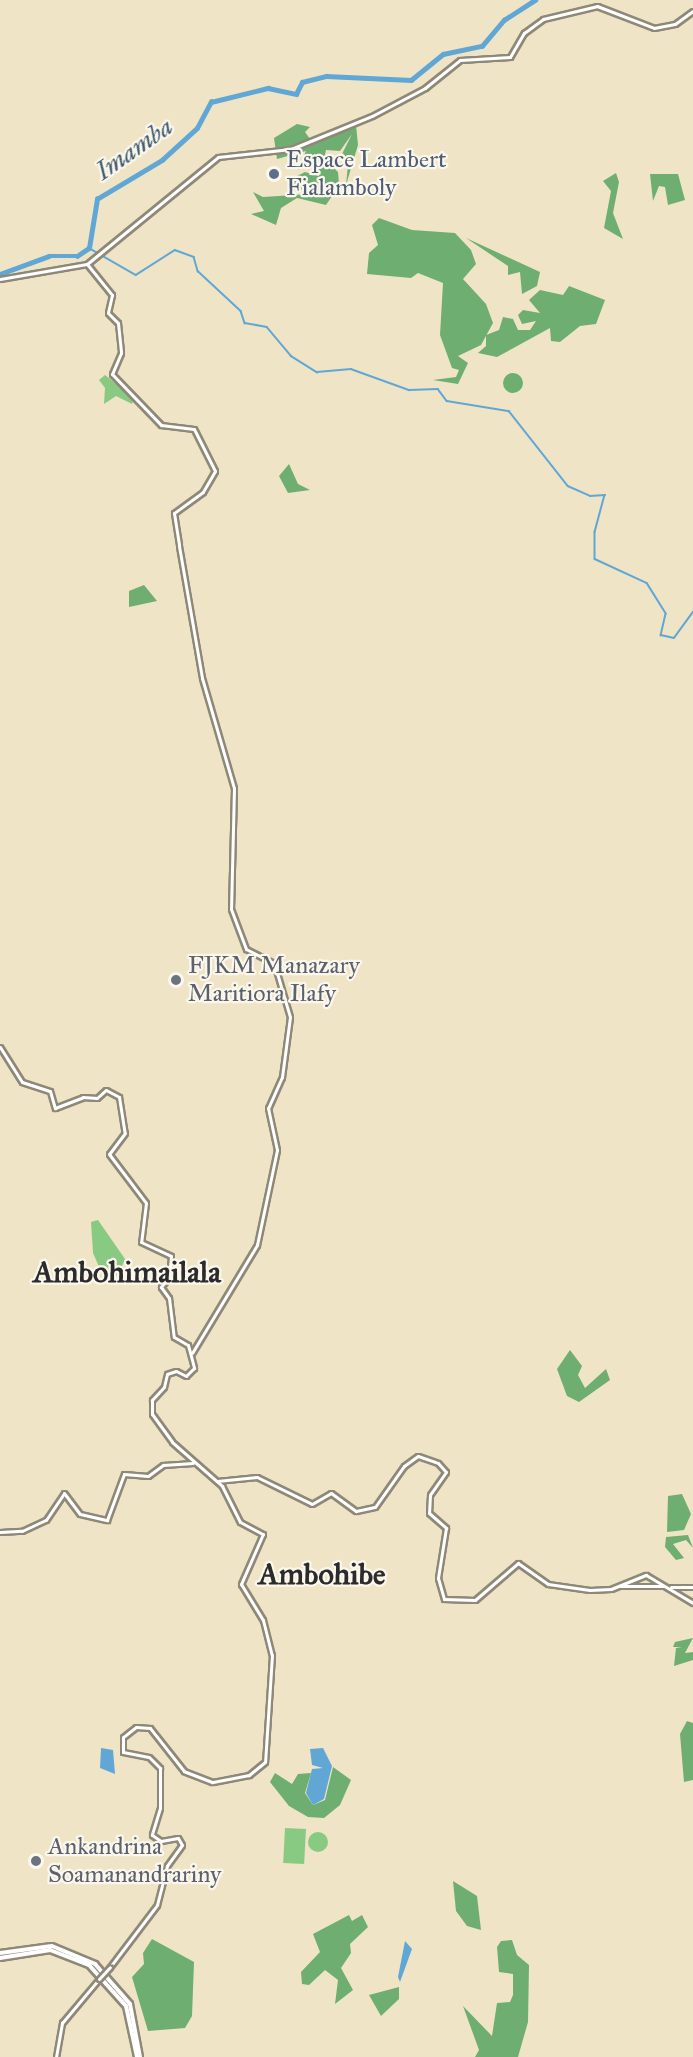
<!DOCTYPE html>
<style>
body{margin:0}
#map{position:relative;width:693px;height:2057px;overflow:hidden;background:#f0e4c6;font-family:"IM FELL Great Primer",serif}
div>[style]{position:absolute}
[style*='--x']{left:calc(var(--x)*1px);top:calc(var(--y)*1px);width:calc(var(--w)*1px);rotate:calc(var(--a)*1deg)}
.green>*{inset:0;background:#88ca82;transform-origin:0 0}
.round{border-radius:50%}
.forest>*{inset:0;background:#6eae70}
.water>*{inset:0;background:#60a7d6}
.stream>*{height:1.5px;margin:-0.75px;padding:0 0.75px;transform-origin:0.75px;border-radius:0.75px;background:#60a7d6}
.river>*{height:4.5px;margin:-2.25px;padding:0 2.25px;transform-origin:2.25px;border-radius:2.25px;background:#60a7d6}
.roads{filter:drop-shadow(2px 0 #8e8878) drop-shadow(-2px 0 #8e8878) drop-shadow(0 2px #8e8878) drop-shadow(0 -2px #8e8878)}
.tertiary>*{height:3px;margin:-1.5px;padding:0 1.5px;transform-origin:1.5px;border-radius:1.5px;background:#fff}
.secondary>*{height:4px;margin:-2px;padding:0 2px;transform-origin:2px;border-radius:2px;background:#fff}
.bridges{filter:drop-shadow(2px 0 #8e8878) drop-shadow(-2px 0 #8e8878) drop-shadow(0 2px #8e8878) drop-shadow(0 -2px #8e8878)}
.tertiary-bridge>*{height:3px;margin:-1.5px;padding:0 1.5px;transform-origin:1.5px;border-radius:1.5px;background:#fff}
.dots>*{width:16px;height:16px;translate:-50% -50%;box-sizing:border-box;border:3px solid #fbf7ec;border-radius:50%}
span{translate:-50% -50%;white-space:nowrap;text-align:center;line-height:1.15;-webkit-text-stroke:4.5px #fbf7ec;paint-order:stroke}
.service-label{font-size:24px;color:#4e5e75}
.left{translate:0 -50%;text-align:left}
.worship-label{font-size:24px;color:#5b616d}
.water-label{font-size:26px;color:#405d6f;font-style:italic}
.district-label{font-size:30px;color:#2b2b2b;font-weight:700}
</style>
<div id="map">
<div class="green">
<div style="clip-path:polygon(105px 375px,134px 398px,132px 404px,116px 396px,104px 404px,105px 388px,99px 380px)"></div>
<div style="clip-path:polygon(98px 1220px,125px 1259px,118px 1276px,104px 1278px,93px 1253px,91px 1222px)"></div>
<div style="left:285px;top:1828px;width:21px;height:35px;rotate:3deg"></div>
<div class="round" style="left:308px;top:1832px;width:20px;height:20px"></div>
</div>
<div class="forest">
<div style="clip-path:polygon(297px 124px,310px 127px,305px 132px,310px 139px,356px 125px,358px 145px,346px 185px,348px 165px,342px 154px,352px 134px,340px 151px,326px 150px,324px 159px,338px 172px,340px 195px,324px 192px,323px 196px,332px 196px,326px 205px,297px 198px,281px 208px,276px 225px,251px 214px,264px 211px,253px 192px,263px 197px,310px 194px,293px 185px,293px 178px,305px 172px,319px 176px,318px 159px,298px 170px,306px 151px,277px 159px,274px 138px)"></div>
<div style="clip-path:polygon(616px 173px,619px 182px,613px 213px,623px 239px,604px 228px,611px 191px,603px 181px)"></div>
<div style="clip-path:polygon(650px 174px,678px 174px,685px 200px,668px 205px,665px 187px,659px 186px,653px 201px)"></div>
<div style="clip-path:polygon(379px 218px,412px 230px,455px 233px,471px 250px,476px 264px,463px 279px,486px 304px,493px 323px,481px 345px,458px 356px,468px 363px,458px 384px,433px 380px,456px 377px,459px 370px,452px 368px,440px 335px,443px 283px,418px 273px,411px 278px,367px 274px,369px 253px,378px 245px,372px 225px)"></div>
<div style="clip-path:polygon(466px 238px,540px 272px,537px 286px,522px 294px,520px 272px,508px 275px,508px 266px)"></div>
<div style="clip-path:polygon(569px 286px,605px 300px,596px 324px,580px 326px,560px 342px,551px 341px,550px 328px,497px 357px,478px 353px,471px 359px,486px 346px,486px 335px,499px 330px,503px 317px,513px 319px,518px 330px,530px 330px,536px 321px,522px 324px,518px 315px,523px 310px,540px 313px,529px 300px,540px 290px,563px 295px)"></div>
<div class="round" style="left:503px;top:373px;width:20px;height:20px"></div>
<div style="clip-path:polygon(289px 464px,298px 484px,310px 490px,288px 493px,279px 476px)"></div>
<div style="clip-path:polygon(144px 585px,157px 601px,129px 607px,129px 591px)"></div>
<div style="clip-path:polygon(570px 1350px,582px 1366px,578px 1375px,585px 1388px,606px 1369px,610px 1380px,579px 1402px,567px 1396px,557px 1369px)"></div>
<div style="clip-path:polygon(682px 1494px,691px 1514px,684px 1530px,667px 1532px,668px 1496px)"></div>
<div style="clip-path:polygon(688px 1535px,693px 1548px,686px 1540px,673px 1544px,684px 1558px,676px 1560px,665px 1547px,666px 1537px)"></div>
<div style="clip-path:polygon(693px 1638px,685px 1653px,693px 1652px,693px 1660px,674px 1666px,676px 1648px,682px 1647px,673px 1647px,675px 1642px)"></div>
<div style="clip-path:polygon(687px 1721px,693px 1723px,693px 1780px,684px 1782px,680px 1734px)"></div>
<div style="clip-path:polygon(333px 1767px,351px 1780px,340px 1805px,324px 1818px,308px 1817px,289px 1806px,270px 1782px,275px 1773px,292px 1784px,298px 1774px,311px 1773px,305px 1793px,313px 1805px,325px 1800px)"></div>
<div style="clip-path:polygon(453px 1881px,477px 1896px,481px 1930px,467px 1926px,456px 1911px)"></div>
<div style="clip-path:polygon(349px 1915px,352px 1921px,362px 1915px,368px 1927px,350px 1944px,351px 1953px,341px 1968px,353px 1990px,335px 2004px,338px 1980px,325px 1970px,309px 1985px,302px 1984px,301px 1972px,320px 1952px,313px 1934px)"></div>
<div style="clip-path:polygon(152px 1939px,194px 1962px,192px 2016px,185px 2028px,148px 2031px,132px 1977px,144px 1964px,143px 1953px)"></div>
<div style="clip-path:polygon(512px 1940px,517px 1955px,529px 1965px,528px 2022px,518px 2057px,475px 2057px,479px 2050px,463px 2006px,492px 2036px,497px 2003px,510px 2002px,513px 1995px,513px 1974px,499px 1972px,497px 1947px,501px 1941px)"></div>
<div style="clip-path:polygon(399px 1987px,399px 1999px,381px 2016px,369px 1995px)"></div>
</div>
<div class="water">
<div style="clip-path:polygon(101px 1748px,113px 1750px,115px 1774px,100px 1768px)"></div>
<div style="clip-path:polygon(323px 1748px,332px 1766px,324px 1799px,313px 1805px,306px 1793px,312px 1769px,323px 1768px,312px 1765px,310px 1749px)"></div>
<div style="clip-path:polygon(405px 1941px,412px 1949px,400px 1982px,398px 1977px)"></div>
</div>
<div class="stream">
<div style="--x:89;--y:248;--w:54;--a:29.9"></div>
<div style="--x:136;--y:275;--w:46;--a:-32.7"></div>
<div style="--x:175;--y:250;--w:20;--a:20"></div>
<div style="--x:194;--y:257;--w:15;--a:74"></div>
<div style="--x:198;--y:271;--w:59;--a:42.9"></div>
<div style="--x:241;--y:311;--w:13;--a:72"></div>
<div style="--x:245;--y:323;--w:22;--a:10"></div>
<div style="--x:267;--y:327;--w:38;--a:50"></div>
<div style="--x:291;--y:356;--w:31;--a:32"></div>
<div style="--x:317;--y:372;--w:34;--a:-5"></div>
<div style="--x:351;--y:369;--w:62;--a:19.9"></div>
<div style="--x:409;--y:390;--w:29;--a:-2"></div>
<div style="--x:438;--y:389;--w:15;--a:53"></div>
<div style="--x:447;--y:401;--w:63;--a:9.2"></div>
<div style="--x:509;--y:411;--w:95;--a:51.8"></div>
<div style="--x:568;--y:486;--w:24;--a:24"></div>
<div style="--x:590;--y:496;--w:15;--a:-4"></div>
<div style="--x:605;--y:495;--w:38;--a:105"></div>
<div style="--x:595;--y:532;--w:27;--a:90"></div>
<div style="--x:595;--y:559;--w:57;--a:24.8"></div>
<div style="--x:647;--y:583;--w:36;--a:58"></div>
<div style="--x:666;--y:614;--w:22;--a:103"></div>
<div style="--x:661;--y:635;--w:13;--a:13"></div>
<div style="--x:674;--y:638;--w:32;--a:-54"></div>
</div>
<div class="river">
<div style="--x:0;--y:274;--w:52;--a:-20.2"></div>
<div style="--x:49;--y:256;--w:28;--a:0"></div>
<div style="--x:77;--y:256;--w:14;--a:-34"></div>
<div style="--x:89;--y:248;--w:50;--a:-80.7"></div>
<div style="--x:97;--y:199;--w:76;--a:-31"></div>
<div style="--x:162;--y:160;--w:47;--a:-42.4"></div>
<div style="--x:197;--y:128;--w:30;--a:-62"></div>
<div style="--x:211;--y:102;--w:59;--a:-13.8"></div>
<div style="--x:268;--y:88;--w:29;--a:12"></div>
<div style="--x:296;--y:94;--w:13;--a:-63"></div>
<div style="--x:302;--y:82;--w:25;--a:-14"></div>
<div style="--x:326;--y:76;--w:85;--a:2.7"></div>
<div style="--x:411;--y:80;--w:41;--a:-39.1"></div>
<div style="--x:443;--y:54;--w:40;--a:-12"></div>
<div style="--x:482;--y:46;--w:34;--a:-50"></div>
<div style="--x:504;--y:20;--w:37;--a:-33"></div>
</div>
<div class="roads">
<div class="tertiary">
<div style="--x:87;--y:264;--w:40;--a:51"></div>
<div style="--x:112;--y:295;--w:18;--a:103"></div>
<div style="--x:108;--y:313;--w:14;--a:45"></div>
<div style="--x:118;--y:323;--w:30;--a:84"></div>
<div style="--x:121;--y:353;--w:23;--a:113"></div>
<div style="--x:112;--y:374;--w:71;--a:46.1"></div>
<div style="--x:161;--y:425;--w:33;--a:7"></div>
<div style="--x:194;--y:429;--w:47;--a:63.4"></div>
<div style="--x:215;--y:471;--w:24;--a:120"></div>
<div style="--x:203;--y:492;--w:36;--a:144"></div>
<div style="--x:174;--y:513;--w:33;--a:81"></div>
<div style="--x:179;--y:546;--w:134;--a:80.1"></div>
<div style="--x:202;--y:678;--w:115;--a:73.8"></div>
<div style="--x:234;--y:788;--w:121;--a:91.4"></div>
<div style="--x:231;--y:909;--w:43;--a:69.4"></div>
<div style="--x:246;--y:949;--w:31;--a:27"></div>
<div style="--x:274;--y:963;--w:56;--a:73.5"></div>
<div style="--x:290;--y:1017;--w:61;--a:97.6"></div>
<div style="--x:282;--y:1077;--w:34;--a:114"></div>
<div style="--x:268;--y:1108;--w:43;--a:77.9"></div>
<div style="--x:277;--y:1150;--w:97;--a:101.9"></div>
<div style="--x:257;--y:1245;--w:126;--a:121"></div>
<div style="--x:0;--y:279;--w:88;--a:-9.8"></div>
<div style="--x:87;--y:264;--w:169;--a:-39.2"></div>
<div style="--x:218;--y:157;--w:73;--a:-6.3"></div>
<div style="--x:291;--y:149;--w:87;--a:-22.2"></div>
<div style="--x:372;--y:116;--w:60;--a:-27.8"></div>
<div style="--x:425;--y:88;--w:45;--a:-38.7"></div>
<div style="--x:460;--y:60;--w:50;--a:-3.4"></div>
<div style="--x:510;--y:57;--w:28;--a:-60"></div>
<div style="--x:524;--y:33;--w:24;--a:-36"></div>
<div style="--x:543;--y:19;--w:56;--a:-13.5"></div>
<div style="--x:597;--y:6;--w:61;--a:21.1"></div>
<div style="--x:654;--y:28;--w:21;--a:-11"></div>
<div style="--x:675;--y:24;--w:22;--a:-36"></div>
<div style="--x:0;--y:1047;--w:41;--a:57.8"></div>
<div style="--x:22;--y:1082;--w:29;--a:18"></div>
<div style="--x:50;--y:1091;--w:18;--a:74"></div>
<div style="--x:55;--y:1108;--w:30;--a:-21"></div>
<div style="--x:83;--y:1097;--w:14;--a:4"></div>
<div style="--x:97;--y:1098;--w:12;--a:-42"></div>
<div style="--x:106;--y:1090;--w:15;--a:28"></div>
<div style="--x:119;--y:1097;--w:36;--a:81"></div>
<div style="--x:125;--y:1133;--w:26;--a:127"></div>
<div style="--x:109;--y:1154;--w:61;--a:52.9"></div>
<div style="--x:146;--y:1203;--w:39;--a:97"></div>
<div style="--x:141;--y:1242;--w:33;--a:25"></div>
<div style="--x:171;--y:1256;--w:21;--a:95"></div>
<div style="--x:169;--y:1277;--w:13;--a:129"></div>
<div style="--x:161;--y:1287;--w:14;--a:54"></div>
<div style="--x:169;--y:1298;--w:39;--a:83"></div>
<div style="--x:174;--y:1337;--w:16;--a:30"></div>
<div style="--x:188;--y:1345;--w:24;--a:75"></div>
<div style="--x:194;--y:1368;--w:11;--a:135"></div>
<div style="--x:186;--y:1376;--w:11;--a:-153"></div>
<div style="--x:176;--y:1371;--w:9;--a:162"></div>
<div style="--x:167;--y:1374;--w:13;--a:103"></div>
<div style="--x:164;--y:1387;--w:18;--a:133"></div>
<div style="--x:152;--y:1400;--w:14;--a:90"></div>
<div style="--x:152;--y:1414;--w:34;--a:54"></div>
<div style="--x:172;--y:1442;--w:67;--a:41.3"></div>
<div style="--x:222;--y:1486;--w:40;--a:63.4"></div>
<div style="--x:240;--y:1522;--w:26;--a:28"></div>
<div style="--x:263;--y:1534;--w:55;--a:113.7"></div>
<div style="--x:241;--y:1584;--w:42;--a:58.6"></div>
<div style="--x:263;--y:1620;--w:36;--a:76"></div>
<div style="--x:272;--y:1655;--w:107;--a:93.7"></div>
<div style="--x:265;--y:1762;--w:21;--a:141"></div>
<div style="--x:249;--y:1775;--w:38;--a:169"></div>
<div style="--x:212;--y:1782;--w:30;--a:-159"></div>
<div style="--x:184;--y:1771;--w:55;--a:-128.3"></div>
<div style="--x:150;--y:1728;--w:14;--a:-176"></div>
<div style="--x:136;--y:1727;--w:16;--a:142"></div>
<div style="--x:123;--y:1737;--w:15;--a:90"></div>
<div style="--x:123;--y:1752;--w:26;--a:11"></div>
<div style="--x:149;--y:1757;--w:16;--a:45"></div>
<div style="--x:160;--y:1768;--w:40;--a:90"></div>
<div style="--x:160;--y:1808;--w:28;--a:107"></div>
<div style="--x:152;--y:1835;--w:11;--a:34"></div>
<div style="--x:161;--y:1841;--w:17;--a:-10"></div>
<div style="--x:178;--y:1838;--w:8;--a:60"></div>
<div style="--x:182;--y:1845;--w:26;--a:126"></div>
<div style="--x:167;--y:1866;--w:40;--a:104.4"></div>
<div style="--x:157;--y:1905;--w:78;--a:127.2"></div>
<div style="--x:217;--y:1481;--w:40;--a:-5.7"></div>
<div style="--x:257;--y:1477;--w:61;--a:26.1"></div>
<div style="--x:312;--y:1504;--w:22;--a:-30"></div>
<div style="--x:331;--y:1493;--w:31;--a:36"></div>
<div style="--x:356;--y:1511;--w:19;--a:-12"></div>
<div style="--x:375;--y:1507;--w:50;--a:-54.7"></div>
<div style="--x:404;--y:1466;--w:17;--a:-36"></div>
<div style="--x:418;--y:1456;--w:21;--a:19"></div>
<div style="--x:438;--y:1463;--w:12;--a:48"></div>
<div style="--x:446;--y:1472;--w:28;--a:125"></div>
<div style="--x:430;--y:1495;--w:18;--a:93"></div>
<div style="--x:429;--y:1513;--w:23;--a:41"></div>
<div style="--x:446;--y:1528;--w:51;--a:99.1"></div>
<div style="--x:438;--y:1578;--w:22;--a:74"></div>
<div style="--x:444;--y:1599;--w:31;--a:2"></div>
<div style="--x:475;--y:1600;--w:57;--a:-40.7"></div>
<div style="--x:518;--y:1563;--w:37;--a:35"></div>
<div style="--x:548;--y:1584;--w:42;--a:8.1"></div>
<div style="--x:590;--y:1590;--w:21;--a:-3"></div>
<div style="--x:611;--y:1589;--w:38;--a:-22"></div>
<div style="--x:646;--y:1575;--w:55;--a:30.8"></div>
<div style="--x:0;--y:1532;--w:22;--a:-3"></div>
<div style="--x:22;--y:1531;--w:26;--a:-25"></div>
<div style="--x:46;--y:1520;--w:32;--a:-56"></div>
<div style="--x:64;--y:1493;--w:26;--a:53"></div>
<div style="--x:80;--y:1514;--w:28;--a:13"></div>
<div style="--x:107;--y:1520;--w:49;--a:-69.7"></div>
<div style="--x:124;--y:1474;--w:24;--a:5"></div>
<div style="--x:148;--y:1476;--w:19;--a:-36"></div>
<div style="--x:163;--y:1465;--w:30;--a:-4"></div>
<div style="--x:620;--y:1586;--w:44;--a:0"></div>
<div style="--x:671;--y:1587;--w:22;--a:0"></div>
<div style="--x:56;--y:2057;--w:35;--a:-80"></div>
<div style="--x:62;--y:2023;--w:57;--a:-49.9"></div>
</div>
<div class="secondary">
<div style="--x:0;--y:1953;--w:52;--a:-7.7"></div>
<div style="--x:52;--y:1946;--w:47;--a:22.7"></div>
<div style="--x:95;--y:1964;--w:53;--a:48.8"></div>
<div style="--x:130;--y:2004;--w:54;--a:79.3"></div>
<div style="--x:0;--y:1958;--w:51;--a:-9.1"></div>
<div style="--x:50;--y:1950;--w:42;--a:21"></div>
<div style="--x:89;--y:1965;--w:55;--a:47.9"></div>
<div style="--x:126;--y:2006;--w:52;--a:77.8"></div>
</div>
</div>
<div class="bridges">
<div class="tertiary-bridge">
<div style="--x:99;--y:1979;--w:16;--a:-47"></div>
</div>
</div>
<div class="dots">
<div style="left:274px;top:174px;background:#5c6f8a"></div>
<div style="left:176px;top:980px;background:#6b7280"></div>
<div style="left:36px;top:1861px;background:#6b7280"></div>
</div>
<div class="service-label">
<span class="left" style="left:286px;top:174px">Espace Lambert<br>Fialamboly</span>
</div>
<div class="worship-label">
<span class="left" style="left:188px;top:980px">FJKM Manazary<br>Maritiora Ilafy</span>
<span class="left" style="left:48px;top:1861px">Ankandrina<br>Soamanandrariny</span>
</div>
<div class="water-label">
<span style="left:134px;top:149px;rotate:-35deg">Imamba</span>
</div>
<div class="district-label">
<span style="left:127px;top:1272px">Ambohimailala</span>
<span style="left:322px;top:1574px">Ambohibe</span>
</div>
</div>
